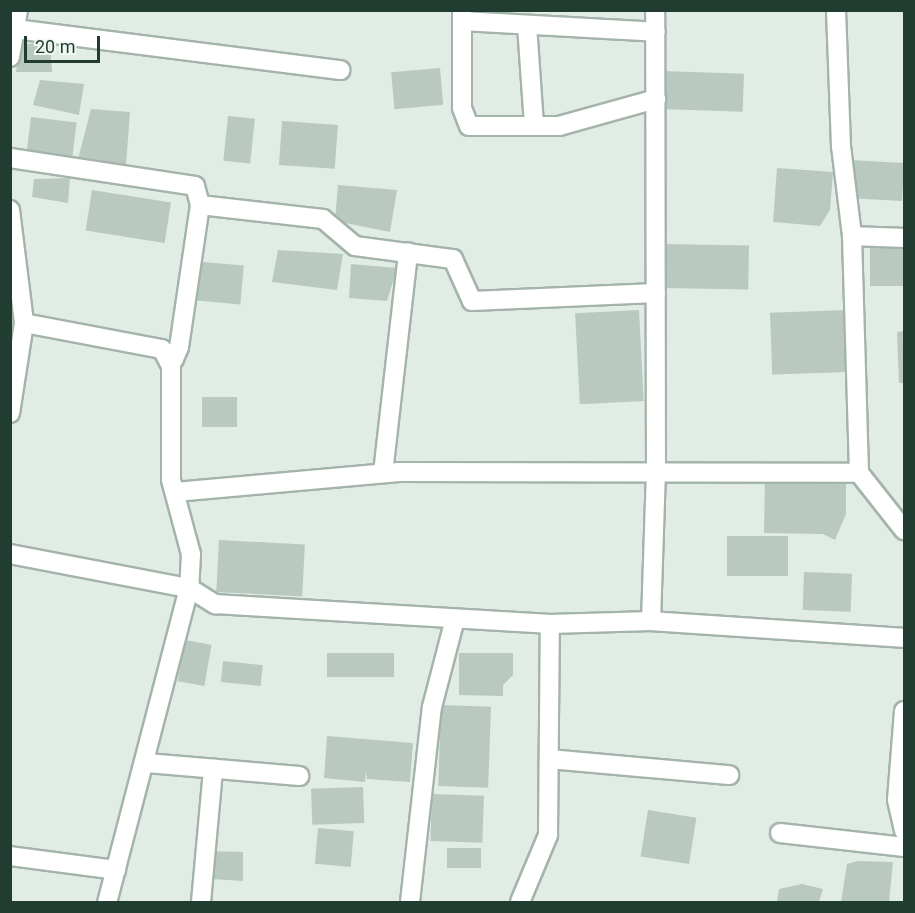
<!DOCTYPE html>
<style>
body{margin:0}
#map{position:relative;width:915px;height:913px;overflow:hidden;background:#e1ece5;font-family:Roboto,sans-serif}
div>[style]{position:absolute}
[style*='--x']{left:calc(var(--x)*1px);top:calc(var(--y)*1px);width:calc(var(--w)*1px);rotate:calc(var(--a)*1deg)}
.building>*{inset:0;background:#b9c9c0;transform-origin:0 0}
.roads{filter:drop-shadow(2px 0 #a4b4ab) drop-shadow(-2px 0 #a4b4ab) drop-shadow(0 2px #a4b4ab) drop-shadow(0 -2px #a4b4ab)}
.street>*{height:18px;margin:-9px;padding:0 9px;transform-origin:9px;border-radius:9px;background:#fff}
.secondary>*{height:18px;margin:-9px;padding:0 9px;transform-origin:9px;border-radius:9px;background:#fff}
span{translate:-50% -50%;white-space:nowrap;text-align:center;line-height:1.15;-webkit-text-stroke:4.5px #f1f8f4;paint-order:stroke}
.frame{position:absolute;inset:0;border:12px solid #213c30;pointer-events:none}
.scale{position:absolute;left:24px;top:36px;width:76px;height:27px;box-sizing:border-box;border:3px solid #213c30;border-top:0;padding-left:8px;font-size:18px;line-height:21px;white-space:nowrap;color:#213c30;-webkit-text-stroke:4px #f1f8f4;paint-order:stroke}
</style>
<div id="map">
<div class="building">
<div style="clip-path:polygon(50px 43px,52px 72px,16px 72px,20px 44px)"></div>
<div style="left:440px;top:68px;width:37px;height:49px;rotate:85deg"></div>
<div style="left:662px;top:71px;width:82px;height:38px;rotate:2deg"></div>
<div style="clip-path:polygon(40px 80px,84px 84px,79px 115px,33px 105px)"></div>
<div style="clip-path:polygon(91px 109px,130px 112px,126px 165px,78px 159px)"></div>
<div style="left:228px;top:116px;width:27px;height:45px;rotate:6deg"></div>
<div style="left:31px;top:117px;width:46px;height:34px;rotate:7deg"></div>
<div style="left:282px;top:121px;width:56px;height:44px;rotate:4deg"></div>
<div style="left:904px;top:163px;width:38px;height:55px;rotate:93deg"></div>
<div style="clip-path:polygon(777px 168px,833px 172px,830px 210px,820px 226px,773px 222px)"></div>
<div style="clip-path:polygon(70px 178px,68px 203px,32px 197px,34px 179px)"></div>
<div style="clip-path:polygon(338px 185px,397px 190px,390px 232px,335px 221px)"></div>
<div style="left:92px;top:190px;width:80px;height:41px;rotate:9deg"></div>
<div style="left:664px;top:244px;width:85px;height:44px;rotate:1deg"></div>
<div style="left:904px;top:248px;width:38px;height:34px;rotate:90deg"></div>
<div style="clip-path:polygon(278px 250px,343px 254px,337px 290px,272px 282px)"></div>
<div style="left:192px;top:261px;width:52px;height:39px;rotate:5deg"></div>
<div style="clip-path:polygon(351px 264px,397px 268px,387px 301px,349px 298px)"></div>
<div style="left:639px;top:310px;width:91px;height:64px;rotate:87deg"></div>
<div style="left:846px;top:310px;width:62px;height:76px;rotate:88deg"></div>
<div style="clip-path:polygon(904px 331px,904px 383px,899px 383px,897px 332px)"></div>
<div style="left:202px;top:397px;width:35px;height:30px"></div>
<div style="clip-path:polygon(765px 477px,846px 478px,846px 514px,835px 540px,823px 534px,764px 533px)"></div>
<div style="left:727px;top:536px;width:61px;height:40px"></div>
<div style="left:219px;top:540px;width:86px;height:52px;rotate:3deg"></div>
<div style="left:804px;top:572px;width:48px;height:38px;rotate:2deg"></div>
<div style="left:185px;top:640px;width:27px;height:42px;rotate:10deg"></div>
<div style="left:394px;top:653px;width:24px;height:67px;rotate:90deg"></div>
<div style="clip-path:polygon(459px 653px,513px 653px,513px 675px,503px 685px,503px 696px,459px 695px)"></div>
<div style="left:223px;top:661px;width:40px;height:21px;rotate:6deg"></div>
<div style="left:441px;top:705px;width:50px;height:81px;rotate:2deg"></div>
<div style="clip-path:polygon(327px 736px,413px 743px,410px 782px,367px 779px,366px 771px,365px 782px,324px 778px)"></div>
<div style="left:363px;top:787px;width:36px;height:52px;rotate:88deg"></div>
<div style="left:432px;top:794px;width:52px;height:47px;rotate:2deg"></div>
<div style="left:648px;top:810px;width:49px;height:47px;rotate:9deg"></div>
<div style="left:318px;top:828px;width:36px;height:36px;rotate:5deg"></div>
<div style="left:481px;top:848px;width:20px;height:34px;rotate:90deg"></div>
<div style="clip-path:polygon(208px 851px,243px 852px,243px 881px,212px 879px)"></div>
<div style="clip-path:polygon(858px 861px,893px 862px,889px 902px,841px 902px,847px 864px)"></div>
<div style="clip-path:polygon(802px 884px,823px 889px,819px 902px,777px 902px,779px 889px)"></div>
</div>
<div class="roads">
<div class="street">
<div style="--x:462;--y:10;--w:98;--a:90"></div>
<div style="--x:462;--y:108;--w:19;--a:69"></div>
<div style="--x:469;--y:126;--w:90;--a:0"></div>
<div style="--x:559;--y:126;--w:101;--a:-15.6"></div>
<div style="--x:836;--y:10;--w:136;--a:87.9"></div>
<div style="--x:841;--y:146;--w:91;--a:83"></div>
<div style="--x:852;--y:236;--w:237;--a:88.3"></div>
<div style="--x:859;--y:473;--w:73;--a:51.7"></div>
<div style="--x:462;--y:21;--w:194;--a:3.2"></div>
<div style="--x:527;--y:25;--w:101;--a:86"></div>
<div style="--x:15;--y:29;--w:328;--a:7.2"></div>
<div style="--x:10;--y:158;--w:187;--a:8.6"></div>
<div style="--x:195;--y:186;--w:20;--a:75"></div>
<div style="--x:200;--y:205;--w:144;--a:98.4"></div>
<div style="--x:179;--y:347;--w:13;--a:113"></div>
<div style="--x:174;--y:359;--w:15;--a:-143"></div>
<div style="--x:200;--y:205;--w:124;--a:6.5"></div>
<div style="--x:323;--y:219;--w:42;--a:40.2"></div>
<div style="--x:355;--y:246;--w:99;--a:7.6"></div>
<div style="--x:453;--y:259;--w:46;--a:65.7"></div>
<div style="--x:472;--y:301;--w:184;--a:-2.5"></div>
<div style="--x:852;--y:236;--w:52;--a:2.2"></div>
<div style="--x:24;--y:323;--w:140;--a:10.7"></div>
<div style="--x:162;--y:349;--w:19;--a:62"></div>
<div style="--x:171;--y:366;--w:114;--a:90"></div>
<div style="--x:171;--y:480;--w:77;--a:74.9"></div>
<div style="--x:191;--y:554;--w:34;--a:93"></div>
<div style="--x:189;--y:588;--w:31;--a:32"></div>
<div style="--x:215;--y:604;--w:336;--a:3.4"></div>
<div style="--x:383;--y:473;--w:222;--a:-83.5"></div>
<div style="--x:175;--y:492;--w:225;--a:-5.1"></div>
<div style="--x:399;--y:472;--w:460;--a:0.1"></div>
<div style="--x:10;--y:554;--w:182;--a:10.8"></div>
<div style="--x:189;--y:588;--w:325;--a:104.6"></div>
<div style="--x:651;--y:621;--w:254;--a:3.8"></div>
<div style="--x:904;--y:711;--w:89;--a:94.5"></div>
<div style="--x:897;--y:800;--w:32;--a:77"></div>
<div style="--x:549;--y:759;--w:181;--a:5.1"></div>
<div style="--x:147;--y:763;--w:153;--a:4.9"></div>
<div style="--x:780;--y:833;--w:125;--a:6.4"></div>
<div style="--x:10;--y:856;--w:107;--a:7.5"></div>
<div style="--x:201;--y:902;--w:134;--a:-84.8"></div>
<div style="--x:410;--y:902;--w:196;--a:-83.6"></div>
<div style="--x:432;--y:707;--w:91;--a:-75.4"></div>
</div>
<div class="secondary">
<div style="--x:10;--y:57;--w:48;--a:-80.3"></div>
<div style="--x:10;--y:210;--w:114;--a:82.9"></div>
<div style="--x:24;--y:323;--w:91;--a:98.8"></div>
<div style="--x:520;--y:902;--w:73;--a:-67.3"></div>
<div style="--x:548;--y:835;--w:211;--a:-89.5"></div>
<div style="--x:550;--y:624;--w:101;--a:-1.7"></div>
<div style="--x:651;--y:621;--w:149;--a:-88.1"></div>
<div style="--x:656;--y:472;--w:462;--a:-90.1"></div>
</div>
</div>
<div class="frame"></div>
<div class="scale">20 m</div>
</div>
